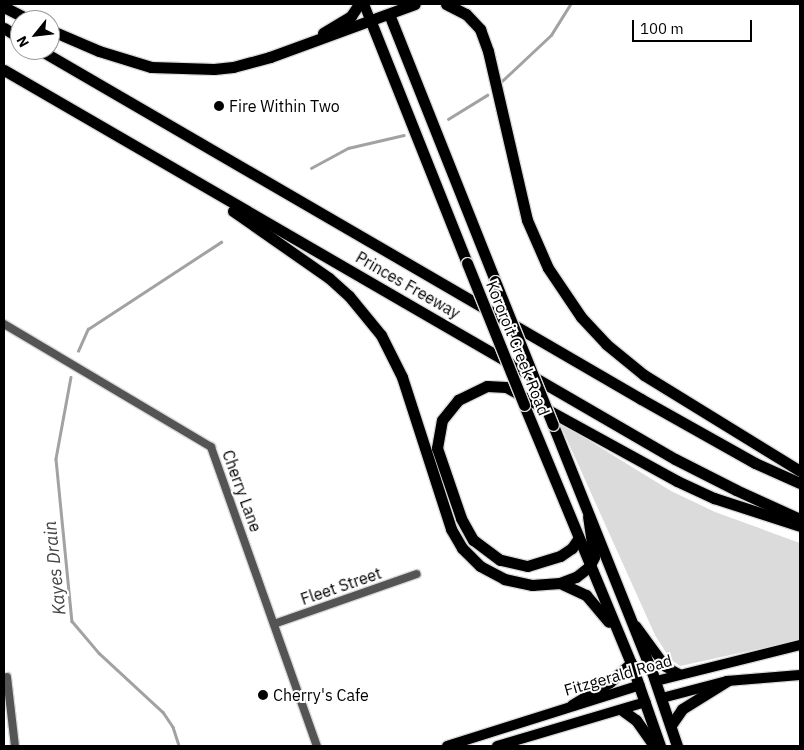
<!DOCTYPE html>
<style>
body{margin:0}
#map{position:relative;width:804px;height:750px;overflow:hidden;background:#fff;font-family:"IBM Plex Sans",sans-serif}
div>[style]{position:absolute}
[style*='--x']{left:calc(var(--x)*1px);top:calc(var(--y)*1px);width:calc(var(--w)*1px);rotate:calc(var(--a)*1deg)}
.green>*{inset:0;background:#dbdbdb}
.stream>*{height:2.5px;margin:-1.25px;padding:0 1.25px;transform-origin:1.25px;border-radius:1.25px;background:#a2a2a2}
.roads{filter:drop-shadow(1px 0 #dbdbdb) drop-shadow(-1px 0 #dbdbdb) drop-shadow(0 1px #dbdbdb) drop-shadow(0 -1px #dbdbdb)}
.minor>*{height:8px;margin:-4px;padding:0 4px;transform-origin:4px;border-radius:4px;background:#545454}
.major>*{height:10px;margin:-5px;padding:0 5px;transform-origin:5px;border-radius:5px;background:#000}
.highway>*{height:11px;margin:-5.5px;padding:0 5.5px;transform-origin:5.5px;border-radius:5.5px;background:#000}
.bridges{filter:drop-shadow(1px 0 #dbdbdb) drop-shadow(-1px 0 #dbdbdb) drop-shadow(0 1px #dbdbdb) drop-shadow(0 -1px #dbdbdb)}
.highway-bridge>*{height:11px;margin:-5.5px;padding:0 5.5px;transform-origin:5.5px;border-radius:5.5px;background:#000}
.dots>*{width:14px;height:14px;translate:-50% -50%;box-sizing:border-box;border:2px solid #fff;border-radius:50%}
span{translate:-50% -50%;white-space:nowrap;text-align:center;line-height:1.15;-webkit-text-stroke:4px #fff;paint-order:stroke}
.poi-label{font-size:16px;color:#000}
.left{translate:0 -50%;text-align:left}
.street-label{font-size:16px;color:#000}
.water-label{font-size:18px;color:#434343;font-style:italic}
.frame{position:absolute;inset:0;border:5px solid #000;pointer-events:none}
.north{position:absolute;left:10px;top:10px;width:50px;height:50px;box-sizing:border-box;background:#fff;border:1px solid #999;border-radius:50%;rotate:241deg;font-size:14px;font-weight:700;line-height:20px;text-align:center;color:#000}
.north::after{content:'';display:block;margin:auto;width:18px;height:22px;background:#000;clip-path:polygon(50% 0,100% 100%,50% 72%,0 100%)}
.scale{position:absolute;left:632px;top:20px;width:120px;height:22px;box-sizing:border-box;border:2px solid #000;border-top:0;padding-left:6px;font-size:15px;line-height:18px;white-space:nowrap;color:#000;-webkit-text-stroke:4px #fff;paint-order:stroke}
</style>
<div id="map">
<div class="green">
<div style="clip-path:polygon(559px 422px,671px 491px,715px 512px,800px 543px,800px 640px,680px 666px,670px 659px,655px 635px)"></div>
</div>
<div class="stream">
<div style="--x:502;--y:81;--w:67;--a:-43.2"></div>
<div style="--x:551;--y:35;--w:36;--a:-58"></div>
<div style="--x:448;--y:119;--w:46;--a:-31.6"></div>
<div style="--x:311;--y:168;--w:42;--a:-28.4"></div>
<div style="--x:348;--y:148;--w:57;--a:-13.1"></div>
<div style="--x:78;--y:351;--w:24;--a:-66"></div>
<div style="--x:88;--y:329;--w:159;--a:-33.2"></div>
<div style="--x:71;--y:377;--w:83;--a:100.4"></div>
<div style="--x:56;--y:459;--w:163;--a:84.4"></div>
<div style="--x:72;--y:621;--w:42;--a:49.8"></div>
<div style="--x:99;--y:653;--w:87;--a:42.7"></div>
<div style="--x:163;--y:712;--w:18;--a:56"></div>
<div style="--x:173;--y:727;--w:20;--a:72"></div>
</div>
<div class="roads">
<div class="minor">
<div style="--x:4;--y:324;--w:241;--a:30.7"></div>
<div style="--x:211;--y:447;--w:317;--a:70.5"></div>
<div style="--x:274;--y:624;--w:151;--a:-19.3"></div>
<div style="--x:7;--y:677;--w:69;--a:83.4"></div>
</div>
<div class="major">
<div style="--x:364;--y:4;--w:19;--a:69"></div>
<div style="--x:636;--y:626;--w:51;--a:53.8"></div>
<div style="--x:666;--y:667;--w:15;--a:28"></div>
<div style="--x:656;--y:681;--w:148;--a:-14"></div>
<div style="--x:662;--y:698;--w:67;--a:-14.7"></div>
<div style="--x:727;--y:681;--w:73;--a:-4.7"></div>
<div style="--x:447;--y:746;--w:202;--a:-17.5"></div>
<div style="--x:497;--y:746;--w:155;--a:-16.5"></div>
</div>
<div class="highway">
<div style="--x:446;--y:4;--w:22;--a:27"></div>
<div style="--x:466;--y:14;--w:21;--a:47"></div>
<div style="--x:480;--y:29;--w:23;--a:70"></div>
<div style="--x:488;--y:51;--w:173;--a:77"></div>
<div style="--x:527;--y:220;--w:52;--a:66.4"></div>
<div style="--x:548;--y:268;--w:59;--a:56"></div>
<div style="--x:581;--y:317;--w:37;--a:47"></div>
<div style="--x:606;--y:344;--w:49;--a:39.2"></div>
<div style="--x:644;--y:375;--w:183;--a:31.6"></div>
<div style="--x:4;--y:7;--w:28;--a:27"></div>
<div style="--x:389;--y:14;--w:287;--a:68.3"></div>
<div style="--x:371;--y:22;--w:259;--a:68.3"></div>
<div style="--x:4;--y:28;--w:19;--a:32"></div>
<div style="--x:50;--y:30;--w:53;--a:23.2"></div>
<div style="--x:99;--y:51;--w:54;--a:17.1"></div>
<div style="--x:151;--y:67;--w:63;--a:1.8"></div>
<div style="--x:214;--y:69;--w:19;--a:-6"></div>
<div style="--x:233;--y:67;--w:38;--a:-15"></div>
<div style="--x:270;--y:57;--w:154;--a:-20.1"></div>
<div style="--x:323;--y:33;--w:33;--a:-31"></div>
<div style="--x:351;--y:16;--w:14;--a:-56"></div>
<div style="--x:40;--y:50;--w:695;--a:30.14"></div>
<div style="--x:641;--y:399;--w:131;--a:29.3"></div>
<div style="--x:755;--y:463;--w:49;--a:24"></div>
<div style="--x:4;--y:70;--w:776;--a:30.1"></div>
<div style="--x:675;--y:459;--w:68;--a:26.9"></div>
<div style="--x:736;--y:490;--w:70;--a:24.4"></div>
<div style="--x:233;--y:211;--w:117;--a:34.9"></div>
<div style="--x:329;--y:278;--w:27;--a:42"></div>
<div style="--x:349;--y:296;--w:50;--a:50.6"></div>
<div style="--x:381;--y:335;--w:47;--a:63.4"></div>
<div style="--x:402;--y:377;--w:160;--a:72.1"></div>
<div style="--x:451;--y:529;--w:22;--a:60"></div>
<div style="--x:462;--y:548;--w:25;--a:45"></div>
<div style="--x:480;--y:566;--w:27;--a:28"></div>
<div style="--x:504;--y:579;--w:29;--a:12"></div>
<div style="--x:532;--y:585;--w:28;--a:-4"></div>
<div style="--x:560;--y:583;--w:17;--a:-21"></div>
<div style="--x:576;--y:577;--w:16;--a:-38"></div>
<div style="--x:589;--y:567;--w:11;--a:-63"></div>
<div style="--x:594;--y:557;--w:41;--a:-98.3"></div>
<div style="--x:524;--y:405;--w:279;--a:67.5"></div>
<div style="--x:631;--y:663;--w:88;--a:70.7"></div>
<div style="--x:553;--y:425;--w:266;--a:68.2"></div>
<div style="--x:652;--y:672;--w:78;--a:71.3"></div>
<div style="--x:578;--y:539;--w:11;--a:124"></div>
<div style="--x:572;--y:548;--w:14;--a:146"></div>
<div style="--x:560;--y:556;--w:34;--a:163"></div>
<div style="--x:527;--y:566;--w:28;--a:-167"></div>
<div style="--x:500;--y:560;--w:34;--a:-143"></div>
<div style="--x:473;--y:540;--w:25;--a:-119"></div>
<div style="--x:461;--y:518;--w:74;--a:-108.9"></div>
<div style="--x:437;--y:448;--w:28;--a:-80"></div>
<div style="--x:442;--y:420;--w:26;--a:-51"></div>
<div style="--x:458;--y:400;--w:32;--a:-26"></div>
<div style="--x:487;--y:386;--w:19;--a:3"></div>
<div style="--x:506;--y:387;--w:195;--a:28.8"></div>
<div style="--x:677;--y:481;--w:41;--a:24.7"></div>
<div style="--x:714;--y:498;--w:90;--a:18"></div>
<div style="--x:560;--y:583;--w:29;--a:25"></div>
<div style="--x:586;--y:595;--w:35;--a:50"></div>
<div style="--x:572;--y:705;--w:44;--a:-31.2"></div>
<div style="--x:610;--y:682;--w:28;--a:-42"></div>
<div style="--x:622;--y:710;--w:17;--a:36"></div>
<div style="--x:636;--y:720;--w:32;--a:55"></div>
<div style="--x:671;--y:725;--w:19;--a:-55"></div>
<div style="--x:682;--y:709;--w:53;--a:-31.9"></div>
</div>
</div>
<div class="bridges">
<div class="highway-bridge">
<div style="--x:467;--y:263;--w:153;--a:68.1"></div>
<div style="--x:495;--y:281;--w:155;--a:68.1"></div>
</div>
</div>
<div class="dots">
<div style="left:219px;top:106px;background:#000"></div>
<div style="left:263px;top:695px;background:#000"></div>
</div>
<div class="poi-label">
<span class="left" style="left:229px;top:106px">Fire Within Two</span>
<span class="left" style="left:273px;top:695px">Cherry's Cafe</span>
</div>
<div class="street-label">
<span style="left:408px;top:285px;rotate:30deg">Princes Freeway</span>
<span style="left:518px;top:348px;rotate:68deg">Kororoit Creek Road</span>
<span style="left:242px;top:491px;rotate:70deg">Cherry Lane</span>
<span style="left:341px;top:586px;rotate:-19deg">Fleet Street</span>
<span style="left:618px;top:675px;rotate:-16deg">Fitzgerald Road</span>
</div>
<div class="water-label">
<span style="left:55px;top:568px;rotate:-96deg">Kayes Drain</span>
</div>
<div class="frame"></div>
<div class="north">N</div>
<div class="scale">100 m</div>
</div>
